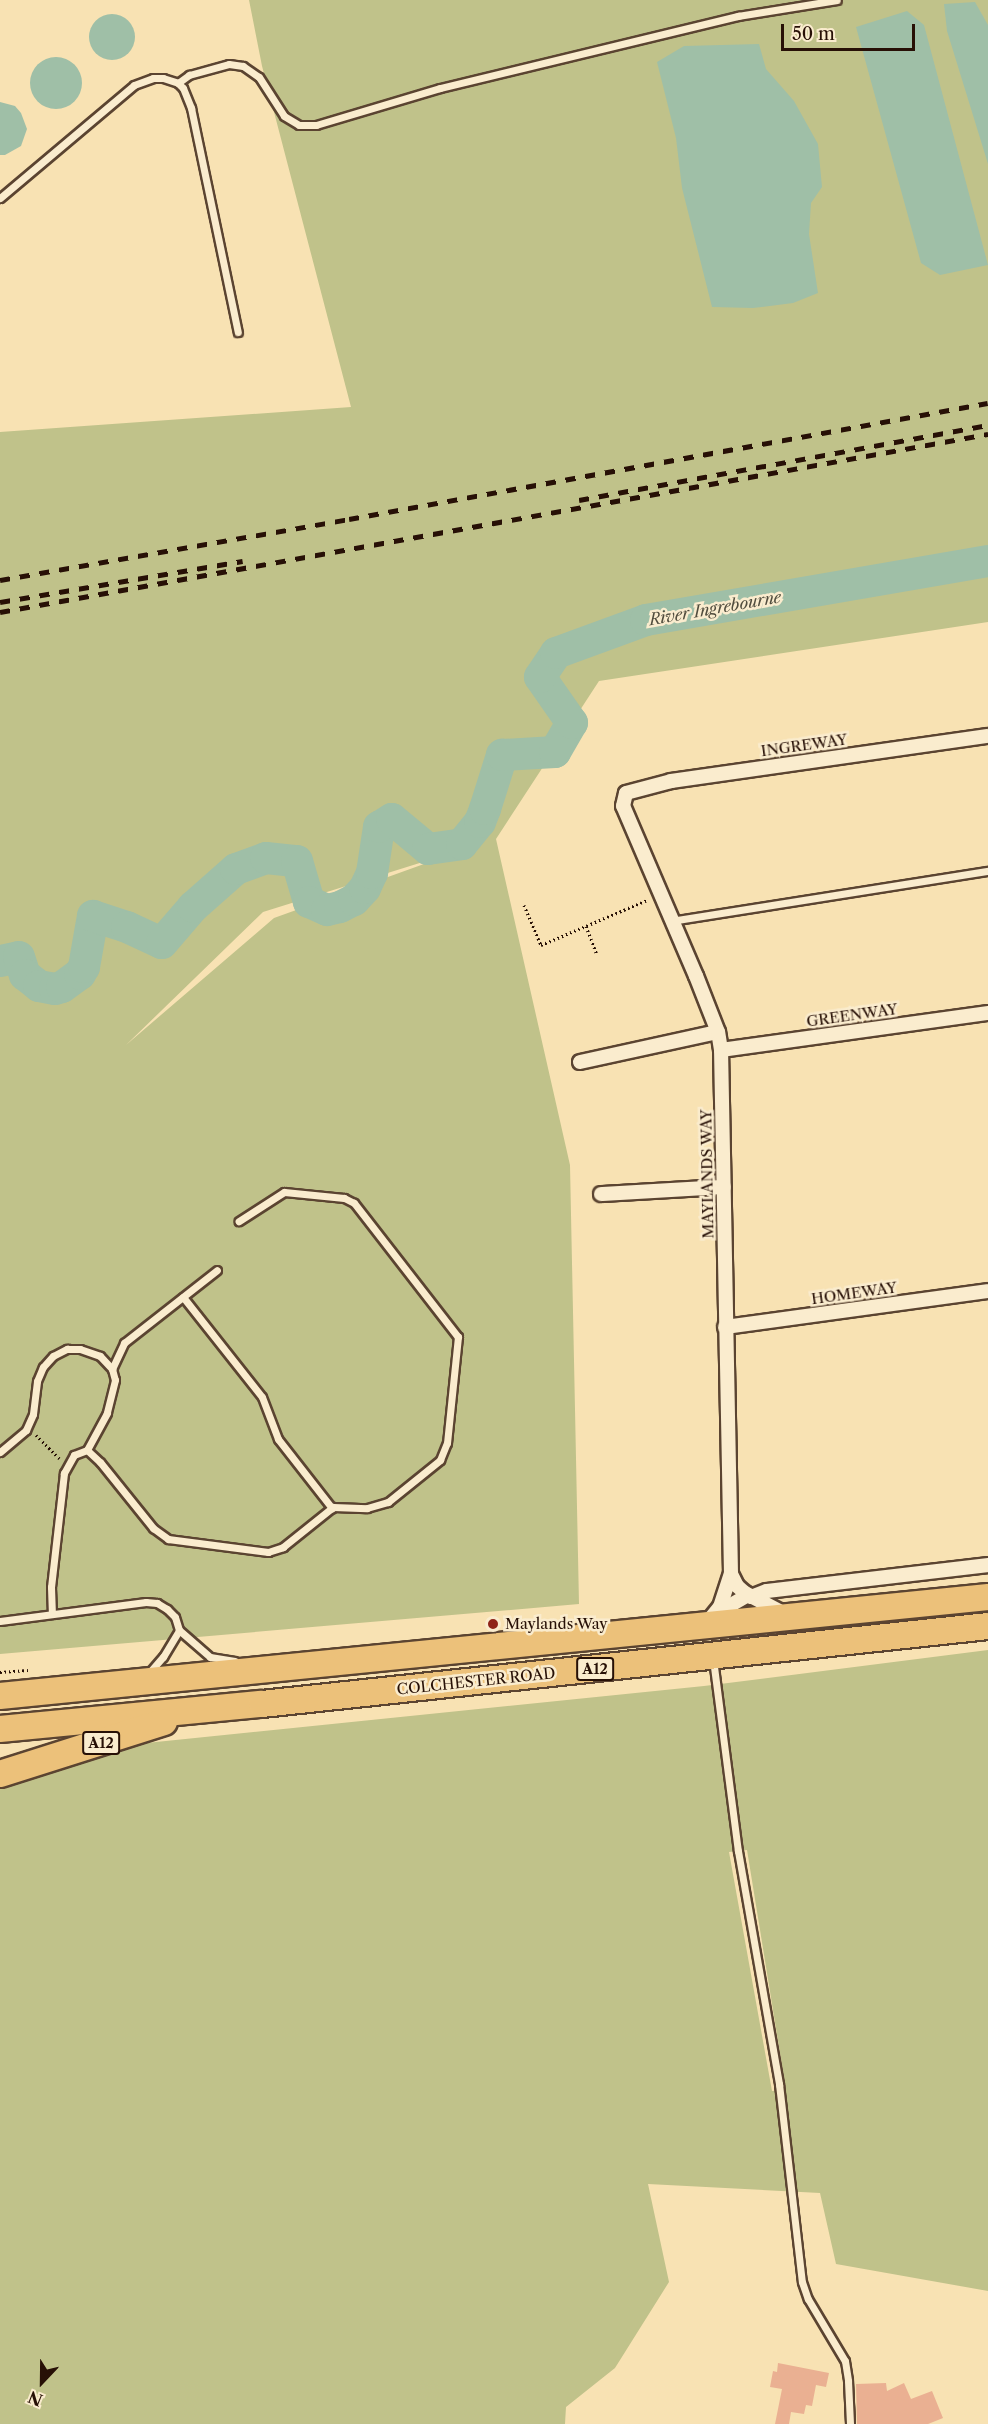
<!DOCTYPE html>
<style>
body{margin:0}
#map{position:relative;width:988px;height:2424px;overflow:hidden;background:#f8e2b3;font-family:"Libre Caslon Text",serif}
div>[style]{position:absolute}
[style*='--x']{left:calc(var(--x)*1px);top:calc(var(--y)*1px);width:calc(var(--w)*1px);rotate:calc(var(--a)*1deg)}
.green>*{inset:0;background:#c0c28a}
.water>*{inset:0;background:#9fbfa7}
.round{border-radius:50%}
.river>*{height:32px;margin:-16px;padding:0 16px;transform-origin:16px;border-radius:16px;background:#9fbfa7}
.building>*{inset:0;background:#eab092}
.path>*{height:3px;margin-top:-1.5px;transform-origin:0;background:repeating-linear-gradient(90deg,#271006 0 1.5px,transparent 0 4.5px)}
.roads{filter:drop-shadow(2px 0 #5b4431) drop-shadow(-2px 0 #5b4431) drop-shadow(0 2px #5b4431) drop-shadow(0 -2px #5b4431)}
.lane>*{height:7px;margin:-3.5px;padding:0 3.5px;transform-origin:3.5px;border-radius:3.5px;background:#faecce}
.street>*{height:14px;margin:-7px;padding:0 7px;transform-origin:7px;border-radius:7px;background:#faecce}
.highway>*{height:26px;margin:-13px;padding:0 13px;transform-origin:13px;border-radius:13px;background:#ecc17a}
.rail>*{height:4.5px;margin-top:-2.25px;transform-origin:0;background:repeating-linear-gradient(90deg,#271006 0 10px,transparent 0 20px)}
.dots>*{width:16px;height:16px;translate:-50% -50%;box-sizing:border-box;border:3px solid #faecce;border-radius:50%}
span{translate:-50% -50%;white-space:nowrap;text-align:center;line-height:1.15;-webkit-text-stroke:5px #faecce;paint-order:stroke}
.shield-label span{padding:2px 4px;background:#faecce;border:2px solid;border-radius:4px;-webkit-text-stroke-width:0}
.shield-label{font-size:14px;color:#271006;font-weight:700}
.street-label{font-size:15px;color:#271006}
.poi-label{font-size:15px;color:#271006}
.left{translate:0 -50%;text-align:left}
.water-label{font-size:16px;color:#514d3e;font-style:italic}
.north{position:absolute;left:12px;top:2352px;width:60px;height:60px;-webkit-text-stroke:4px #faecce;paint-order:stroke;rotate:202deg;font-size:16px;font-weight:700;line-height:24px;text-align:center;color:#271006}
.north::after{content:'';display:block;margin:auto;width:21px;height:27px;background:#271006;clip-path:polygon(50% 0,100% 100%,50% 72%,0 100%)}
.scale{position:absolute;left:781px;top:24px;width:134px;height:27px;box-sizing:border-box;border:3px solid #271006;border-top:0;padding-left:8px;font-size:18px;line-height:21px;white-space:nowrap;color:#271006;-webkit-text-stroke:4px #faecce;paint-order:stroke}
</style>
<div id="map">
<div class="green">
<div style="clip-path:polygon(evenodd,249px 0,988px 0,988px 622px,599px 681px,496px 839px,570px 1165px,579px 1604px,0 1654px,0 432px,351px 407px,262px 66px,249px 0,474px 846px,274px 918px,126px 1045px,263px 912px,474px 846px)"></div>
<div style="clip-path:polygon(evenodd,988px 1650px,988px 2291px,836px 2264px,820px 2193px,648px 2184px,669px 2282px,615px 2368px,566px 2407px,565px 2424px,0 2424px,0 1758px,704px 1686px,988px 1650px,747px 1850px,786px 2090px,772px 2091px,729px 1852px,747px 1850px)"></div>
</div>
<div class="water">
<div style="clip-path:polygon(975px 2px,988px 25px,988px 164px,947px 31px,944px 4px)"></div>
<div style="clip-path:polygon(907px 11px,924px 25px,988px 265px,940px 275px,921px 263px,856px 27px)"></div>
<div class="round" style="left:89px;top:14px;width:46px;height:46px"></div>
<div style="clip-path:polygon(759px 44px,766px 69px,794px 101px,818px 144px,822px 187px,811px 203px,809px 234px,818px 293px,793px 303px,753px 308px,712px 307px,682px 188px,676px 138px,657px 62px,684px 46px)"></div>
<div class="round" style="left:30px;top:57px;width:52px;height:52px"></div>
<div style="clip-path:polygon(0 102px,15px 106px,21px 113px,27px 129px,21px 146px,5px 155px,0 155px)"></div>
</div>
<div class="river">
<div style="--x:0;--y:961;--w:19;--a:-12"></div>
<div style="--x:19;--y:957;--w:19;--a:72"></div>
<div style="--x:25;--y:975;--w:18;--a:38"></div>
<div style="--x:39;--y:986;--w:16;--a:11"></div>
<div style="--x:55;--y:989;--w:7;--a:-16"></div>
<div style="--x:62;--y:987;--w:22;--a:-36"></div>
<div style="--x:80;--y:974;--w:8;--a:-60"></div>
<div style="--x:84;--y:967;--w:52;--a:-80"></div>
<div style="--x:93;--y:916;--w:36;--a:18"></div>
<div style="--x:127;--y:927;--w:38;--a:25"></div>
<div style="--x:162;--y:943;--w:48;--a:-49.3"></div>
<div style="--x:193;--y:907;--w:57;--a:-41.5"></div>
<div style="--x:236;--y:869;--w:32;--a:-20"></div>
<div style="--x:266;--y:858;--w:31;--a:6"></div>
<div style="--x:297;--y:861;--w:43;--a:73.7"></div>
<div style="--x:309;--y:902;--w:20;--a:24"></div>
<div style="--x:327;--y:910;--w:13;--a:-13"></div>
<div style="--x:340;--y:907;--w:16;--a:-27"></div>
<div style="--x:354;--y:900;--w:16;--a:-47"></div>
<div style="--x:365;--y:888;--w:17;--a:-65"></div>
<div style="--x:372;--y:873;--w:47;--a:-81.3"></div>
<div style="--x:379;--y:827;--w:15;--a:-32"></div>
<div style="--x:392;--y:819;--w:47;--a:39.8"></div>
<div style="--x:428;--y:849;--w:34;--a:-8"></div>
<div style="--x:462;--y:844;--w:28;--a:-51"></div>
<div style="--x:480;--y:822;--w:14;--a:-69"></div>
<div style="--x:485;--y:809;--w:57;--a:-72.5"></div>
<div style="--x:502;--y:755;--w:53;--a:-3.2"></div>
<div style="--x:555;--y:752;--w:34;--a:-60"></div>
<div style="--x:572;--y:723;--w:56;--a:-124.8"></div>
<div style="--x:540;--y:677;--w:29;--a:-56"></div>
<div style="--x:556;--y:653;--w:96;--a:-20.1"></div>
<div style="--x:646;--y:620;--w:347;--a:-9.8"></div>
</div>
<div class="building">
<div style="clip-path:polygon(778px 2363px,829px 2373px,826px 2387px,816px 2385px,812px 2406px,806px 2405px,804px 2414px,791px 2412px,789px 2424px,775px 2424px,782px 2389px,770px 2387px,773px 2371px,777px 2372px)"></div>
<div style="clip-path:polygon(886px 2383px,887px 2391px,904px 2383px,911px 2399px,932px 2391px,943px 2418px,928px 2424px,857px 2424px,856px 2384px)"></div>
</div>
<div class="path">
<div style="--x:524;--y:905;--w:43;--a:67"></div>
<div style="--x:541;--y:945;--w:115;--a:-23"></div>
<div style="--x:586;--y:926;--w:30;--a:69"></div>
<div style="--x:36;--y:1435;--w:33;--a:45"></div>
<div style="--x:0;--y:1672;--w:28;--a:-4"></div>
</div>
<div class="roads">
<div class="lane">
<div style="--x:178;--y:83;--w:14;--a:-36"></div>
<div style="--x:189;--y:75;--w:41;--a:-15.4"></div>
<div style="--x:229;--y:64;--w:14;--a:8"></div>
<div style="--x:243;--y:66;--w:19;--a:35"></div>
<div style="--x:259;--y:77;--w:46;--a:57.3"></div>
<div style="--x:284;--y:116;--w:17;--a:31"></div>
<div style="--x:299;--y:125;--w:17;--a:0"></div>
<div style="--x:316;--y:125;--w:129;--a:-16.6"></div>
<div style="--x:440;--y:88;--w:307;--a:-13.6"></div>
<div style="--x:738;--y:16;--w:100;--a:-9.2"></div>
<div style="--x:0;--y:198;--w:175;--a:-40.1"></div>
<div style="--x:134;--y:85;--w:20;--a:-20"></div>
<div style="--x:153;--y:78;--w:10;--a:0"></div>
<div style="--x:163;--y:78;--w:16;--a:18"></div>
<div style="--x:178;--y:83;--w:7;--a:45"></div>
<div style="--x:183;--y:88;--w:22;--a:68"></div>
<div style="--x:191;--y:108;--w:229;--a:78.2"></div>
<div style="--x:671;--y:921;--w:321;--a:-9"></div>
<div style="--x:183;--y:1297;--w:127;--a:51.7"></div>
<div style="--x:262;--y:1397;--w:45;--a:69.1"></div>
<div style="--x:278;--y:1439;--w:88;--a:52"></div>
<div style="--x:112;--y:1369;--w:29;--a:-65"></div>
<div style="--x:124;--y:1343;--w:118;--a:-38.1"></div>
<div style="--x:87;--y:1450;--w:18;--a:43"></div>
<div style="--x:100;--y:1462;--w:85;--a:51.2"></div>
<div style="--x:153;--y:1528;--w:19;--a:36"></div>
<div style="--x:168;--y:1539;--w:101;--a:7.4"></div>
<div style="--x:268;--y:1552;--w:16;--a:-18"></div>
<div style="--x:283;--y:1547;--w:64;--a:-38.7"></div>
<div style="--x:333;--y:1507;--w:34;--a:2"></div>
<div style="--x:367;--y:1508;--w:22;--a:-16"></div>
<div style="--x:388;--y:1502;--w:67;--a:-38.9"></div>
<div style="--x:440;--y:1460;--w:18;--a:-68"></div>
<div style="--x:447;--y:1443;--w:107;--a:-84.1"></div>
<div style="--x:458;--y:1337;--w:170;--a:-127.8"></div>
<div style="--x:354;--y:1203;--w:11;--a:-153"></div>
<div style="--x:344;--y:1198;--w:60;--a:-174.3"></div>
<div style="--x:284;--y:1192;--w:54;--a:147.2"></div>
<div style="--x:0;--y:1452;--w:34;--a:-40"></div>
<div style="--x:26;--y:1430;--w:17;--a:-66"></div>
<div style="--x:33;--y:1414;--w:33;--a:-83"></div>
<div style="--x:37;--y:1381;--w:15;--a:-67"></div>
<div style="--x:43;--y:1367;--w:15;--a:-48"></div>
<div style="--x:53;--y:1356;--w:16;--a:-27"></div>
<div style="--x:67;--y:1349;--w:13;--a:0"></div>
<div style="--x:80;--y:1349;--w:21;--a:19"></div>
<div style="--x:100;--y:1356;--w:18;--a:47"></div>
<div style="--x:112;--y:1369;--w:11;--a:75"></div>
<div style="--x:115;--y:1380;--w:34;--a:104"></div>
<div style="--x:107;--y:1413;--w:42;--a:118.4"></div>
<div style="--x:87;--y:1450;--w:14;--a:159"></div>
<div style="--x:74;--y:1455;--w:21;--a:119"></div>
<div style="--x:64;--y:1473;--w:115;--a:96.5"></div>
<div style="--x:51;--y:1587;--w:27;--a:88"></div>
<div style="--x:0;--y:1621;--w:147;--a:-7.4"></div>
<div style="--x:146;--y:1602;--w:11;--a:5"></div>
<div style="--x:157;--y:1603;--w:12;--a:31"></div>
<div style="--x:167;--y:1609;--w:11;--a:45"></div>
<div style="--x:175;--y:1617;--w:14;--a:73"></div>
<div style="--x:179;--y:1630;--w:41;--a:41.1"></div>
<div style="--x:210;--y:1657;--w:25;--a:9"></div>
<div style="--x:713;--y:1659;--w:194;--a:82.6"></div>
<div style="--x:738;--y:1851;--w:237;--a:80"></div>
<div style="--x:779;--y:2084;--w:199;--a:83.4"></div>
<div style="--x:802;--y:2282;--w:18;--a:71"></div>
<div style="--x:808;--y:2299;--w:72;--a:59.2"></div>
<div style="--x:845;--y:2361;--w:20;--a:81"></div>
<div style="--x:848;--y:2381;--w:43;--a:87.3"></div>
<div style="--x:148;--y:1674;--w:23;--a:-49"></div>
<div style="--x:163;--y:1657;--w:31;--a:-59"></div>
</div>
<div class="street">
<div style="--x:721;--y:1050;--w:270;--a:-7.9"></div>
<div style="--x:580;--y:1062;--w:141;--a:-12.3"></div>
<div style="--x:601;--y:1194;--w:123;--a:-3.3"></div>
<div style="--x:725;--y:1327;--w:265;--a:-7.8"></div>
<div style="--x:731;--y:1574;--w:13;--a:63"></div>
<div style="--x:737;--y:1586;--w:11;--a:41"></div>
<div style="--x:745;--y:1593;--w:43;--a:27.8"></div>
<div style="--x:751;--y:1597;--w:17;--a:-21"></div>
<div style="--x:767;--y:1591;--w:223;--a:-6.7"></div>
<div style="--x:717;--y:1613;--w:36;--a:-30"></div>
<div style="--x:706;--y:1624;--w:22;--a:-51"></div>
<div style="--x:720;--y:1607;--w:35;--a:-72"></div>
<div style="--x:731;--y:1574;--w:524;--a:-91.09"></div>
<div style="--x:721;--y:1050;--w:18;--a:-99"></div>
<div style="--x:718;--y:1032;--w:60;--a:-111.4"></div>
<div style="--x:696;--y:976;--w:185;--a:-113.2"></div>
<div style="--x:623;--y:806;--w:13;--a:-77"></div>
<div style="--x:626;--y:793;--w:47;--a:-14.9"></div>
<div style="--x:671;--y:781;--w:320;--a:-8.1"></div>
</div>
<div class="highway">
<div style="--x:0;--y:1696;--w:993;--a:-5.72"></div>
<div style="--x:0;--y:1729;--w:263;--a:-5.5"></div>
<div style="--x:262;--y:1704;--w:730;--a:-6.13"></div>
<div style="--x:0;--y:1774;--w:172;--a:-17.6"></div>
</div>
</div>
<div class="rail">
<div style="--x:579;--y:500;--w:416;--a:-10.4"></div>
<div style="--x:0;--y:580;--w:354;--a:-9.9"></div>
<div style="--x:349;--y:519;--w:649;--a:-10.29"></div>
<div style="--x:0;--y:602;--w:246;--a:-9.6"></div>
<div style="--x:0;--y:612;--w:1004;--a:-10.21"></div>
</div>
<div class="dots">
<div style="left:493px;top:1624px;background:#8f2418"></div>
</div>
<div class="shield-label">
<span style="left:595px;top:1669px">A12</span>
<span style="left:101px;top:1743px">A12</span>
</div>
<div class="street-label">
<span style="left:804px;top:745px;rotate:-8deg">INGREWAY</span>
<span style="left:852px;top:1015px;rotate:-8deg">GREENWAY</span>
<span style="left:707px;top:1174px;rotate:-91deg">MAYLANDS WAY</span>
<span style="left:854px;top:1293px;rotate:-8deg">HOMEWAY</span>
<span style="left:476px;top:1681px;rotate:-6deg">COLCHESTER ROAD</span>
</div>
<div class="poi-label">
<span class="left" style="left:505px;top:1624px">Maylands Way</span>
</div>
<div class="water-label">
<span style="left:715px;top:608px;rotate:-10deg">River Ingrebourne</span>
</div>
<div class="north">N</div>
<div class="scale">50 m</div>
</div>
